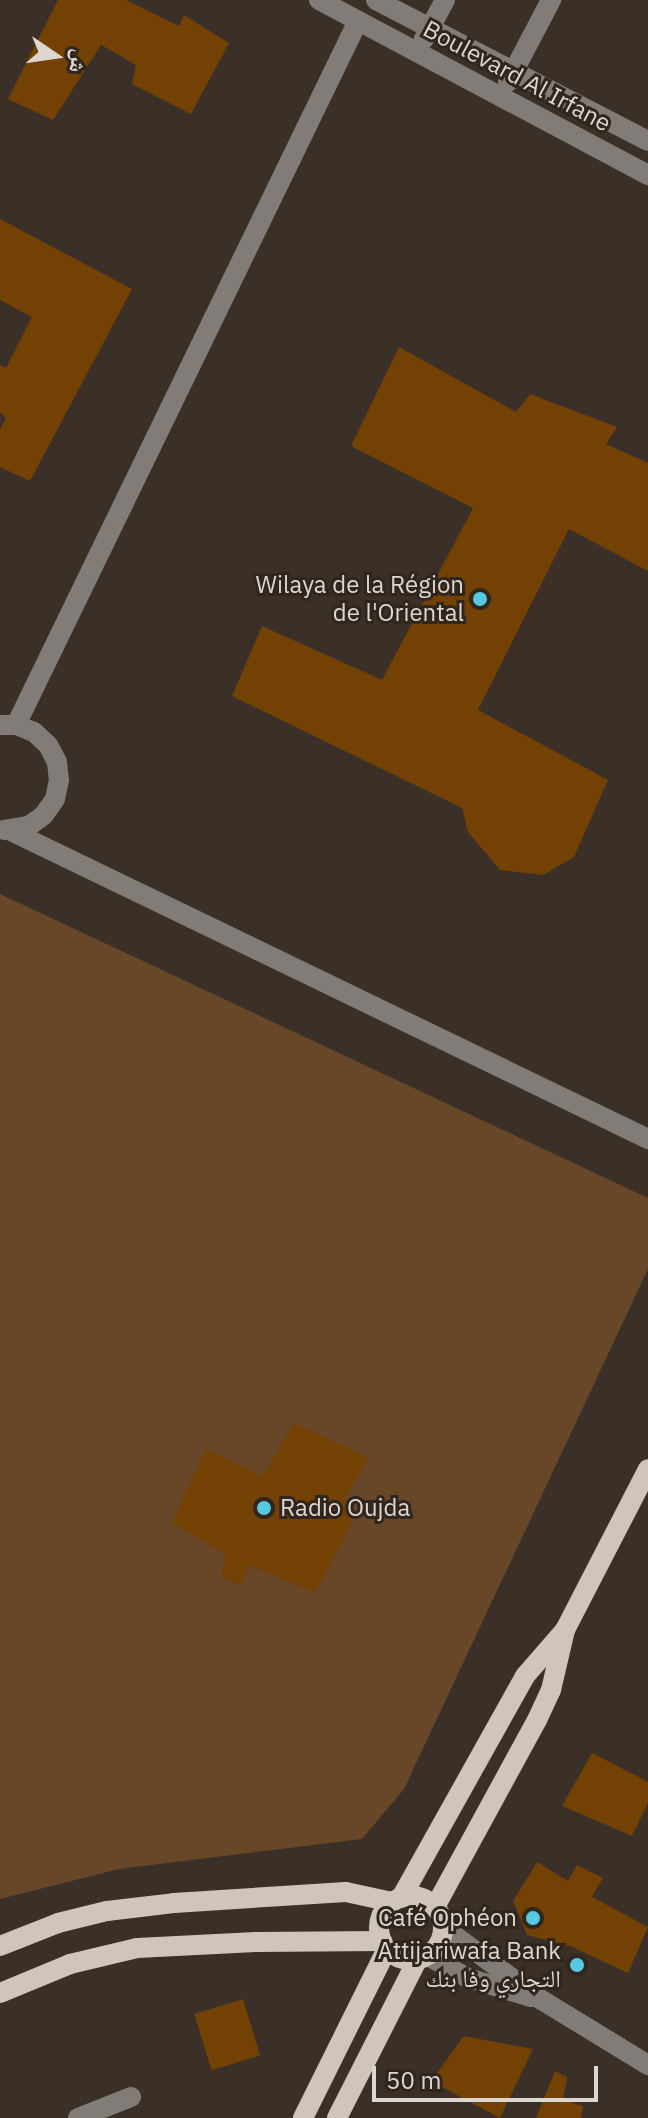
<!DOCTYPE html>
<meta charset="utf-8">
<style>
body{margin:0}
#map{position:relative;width:648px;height:2118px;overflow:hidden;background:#3a3027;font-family:"IBM Plex Sans","Noto Naskh Arabic",sans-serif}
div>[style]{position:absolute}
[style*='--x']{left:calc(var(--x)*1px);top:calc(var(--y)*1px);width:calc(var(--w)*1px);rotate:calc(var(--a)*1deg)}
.green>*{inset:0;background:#674728}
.building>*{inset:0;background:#724103;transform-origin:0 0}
.minor>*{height:20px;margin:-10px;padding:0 10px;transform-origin:10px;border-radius:10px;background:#817c77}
.major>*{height:20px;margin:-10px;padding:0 10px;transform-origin:10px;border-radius:10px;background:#d0c5bb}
.major>.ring{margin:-10px;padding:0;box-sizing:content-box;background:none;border:20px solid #d0c5bb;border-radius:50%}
.dots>*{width:22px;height:22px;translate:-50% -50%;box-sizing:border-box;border:4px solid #30261d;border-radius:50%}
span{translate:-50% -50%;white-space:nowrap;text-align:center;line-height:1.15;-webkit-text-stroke:6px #30261d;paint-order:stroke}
.street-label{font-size:24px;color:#ddd6d1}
.poi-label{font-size:24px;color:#ddd6d1}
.right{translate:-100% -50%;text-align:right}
.left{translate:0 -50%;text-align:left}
.north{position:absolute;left:16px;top:16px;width:80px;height:80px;-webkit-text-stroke:6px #30261d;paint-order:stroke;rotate:103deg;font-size:22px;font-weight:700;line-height:32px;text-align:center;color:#ddd6d1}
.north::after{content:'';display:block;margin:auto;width:28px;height:36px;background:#ddd6d1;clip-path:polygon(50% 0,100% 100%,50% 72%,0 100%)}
.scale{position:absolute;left:372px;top:2066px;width:226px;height:36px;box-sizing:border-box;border:4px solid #ddd6d1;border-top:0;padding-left:10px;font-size:24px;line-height:28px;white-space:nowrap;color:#ddd6d1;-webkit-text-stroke:6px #30261d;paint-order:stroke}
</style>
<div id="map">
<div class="green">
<div style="clip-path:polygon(0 894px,648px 1198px,648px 1269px,404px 1789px,362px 1839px,119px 1869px,0 1899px)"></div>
</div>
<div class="building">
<div style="clip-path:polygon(58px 0,126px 0,179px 26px,184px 15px,229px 43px,191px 114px,132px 84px,136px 65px,101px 45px,53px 120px,8px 99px)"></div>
<div style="clip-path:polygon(0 219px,132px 289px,30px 481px,0 467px,0 429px,6px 418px,0 412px,0 365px,6px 368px,32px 317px,0 300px)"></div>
<div style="clip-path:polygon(399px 347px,516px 412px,530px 394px,617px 427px,606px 444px,648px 463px,648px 571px,569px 529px,478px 710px,608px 780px,574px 857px,543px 875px,500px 870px,468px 832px,462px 808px,232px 696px,262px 626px,382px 680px,473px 508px,351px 446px)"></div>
<div style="clip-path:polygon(294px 1423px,369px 1458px,344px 1499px,355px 1517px,315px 1593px,250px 1565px,240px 1586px,221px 1576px,225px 1554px,172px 1522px,206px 1449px,263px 1476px)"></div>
<div style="clip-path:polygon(592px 1753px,648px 1782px,648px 1803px,632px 1836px,562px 1806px)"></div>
<div style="clip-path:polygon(537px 1862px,568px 1881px,577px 1865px,603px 1878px,592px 1897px,648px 1927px,628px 1973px,570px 1946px,527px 1935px,513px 1901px)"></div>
<div style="left:243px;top:1999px;width:59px;height:51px;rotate:73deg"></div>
<div style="clip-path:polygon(464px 2036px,533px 2049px,500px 2118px,431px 2081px)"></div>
<div style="clip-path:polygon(555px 2071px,567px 2077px,563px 2100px,583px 2106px,581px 2118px,536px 2118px)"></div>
</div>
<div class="minor">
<div style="--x:319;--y:0;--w:373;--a:28"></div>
<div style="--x:376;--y:0;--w:306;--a:27.4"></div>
<div style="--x:424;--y:39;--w:44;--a:-61.7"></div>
<div style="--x:508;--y:82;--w:93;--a:-62.3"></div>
<div style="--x:0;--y:725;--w:16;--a:0"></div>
<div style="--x:16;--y:725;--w:19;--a:21"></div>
<div style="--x:34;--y:732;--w:19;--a:43"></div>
<div style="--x:48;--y:745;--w:19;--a:62"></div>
<div style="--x:57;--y:762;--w:18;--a:84"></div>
<div style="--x:59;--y:780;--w:19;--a:102"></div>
<div style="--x:55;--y:799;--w:19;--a:125"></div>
<div style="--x:44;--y:815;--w:19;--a:144"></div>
<div style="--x:29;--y:826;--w:25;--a:171"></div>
<div style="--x:16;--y:725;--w:783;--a:-64.09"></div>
<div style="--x:11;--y:831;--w:708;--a:25.8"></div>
<div style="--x:443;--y:1927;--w:121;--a:36.6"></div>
<div style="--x:540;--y:1999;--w:127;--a:31.4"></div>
<div style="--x:428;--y:1956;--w:46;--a:28.8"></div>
<div style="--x:468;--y:1978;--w:66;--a:16.8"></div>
<div style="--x:78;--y:2118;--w:57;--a:-21.6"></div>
</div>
<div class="major">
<div class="ring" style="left:379px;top:1896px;width:44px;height:44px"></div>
<div style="--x:401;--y:1898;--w:254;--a:-60.8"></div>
<div style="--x:525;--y:1676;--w:61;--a:-49"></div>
<div style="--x:565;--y:1630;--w:181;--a:-62.7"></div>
<div style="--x:435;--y:1907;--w:213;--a:-61.4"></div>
<div style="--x:537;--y:1720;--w:33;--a:-65"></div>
<div style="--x:551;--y:1690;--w:62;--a:-76.9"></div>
<div style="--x:0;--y:1946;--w:62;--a:-21.6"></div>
<div style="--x:58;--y:1923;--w:50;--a:-13.8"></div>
<div style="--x:107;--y:1911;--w:67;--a:-6.8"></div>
<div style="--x:174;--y:1903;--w:172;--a:-3.7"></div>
<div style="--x:346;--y:1892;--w:47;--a:12.3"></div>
<div style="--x:0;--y:1993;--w:76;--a:-22.5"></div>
<div style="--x:70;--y:1964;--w:69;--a:-13.4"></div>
<div style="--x:137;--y:1948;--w:119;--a:-2.9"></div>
<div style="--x:256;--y:1942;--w:126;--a:-0.5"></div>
<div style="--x:303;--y:2118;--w:189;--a:-63.6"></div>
<div style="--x:337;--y:2118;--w:177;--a:-63.1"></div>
</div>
<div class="dots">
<div style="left:480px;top:599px;background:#56c9e0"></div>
<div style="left:264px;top:1508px;background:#56c9e0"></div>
<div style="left:533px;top:1918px;background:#56c9e0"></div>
<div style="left:577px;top:1965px;background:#56c9e0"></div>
</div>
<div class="street-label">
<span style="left:517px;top:76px;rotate:28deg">Boulevard Al Irfane</span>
</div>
<div class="poi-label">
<span class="right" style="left:464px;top:599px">Wilaya de la Région<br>de l'Oriental</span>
<span class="left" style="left:280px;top:1508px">Radio Oujda</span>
<span class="right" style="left:517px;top:1918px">Café Ophéon</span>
<span class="right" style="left:561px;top:1965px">Attijariwafa Bank<br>التجاري وفا بنك</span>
</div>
<div class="north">ش</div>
<div class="scale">50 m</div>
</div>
